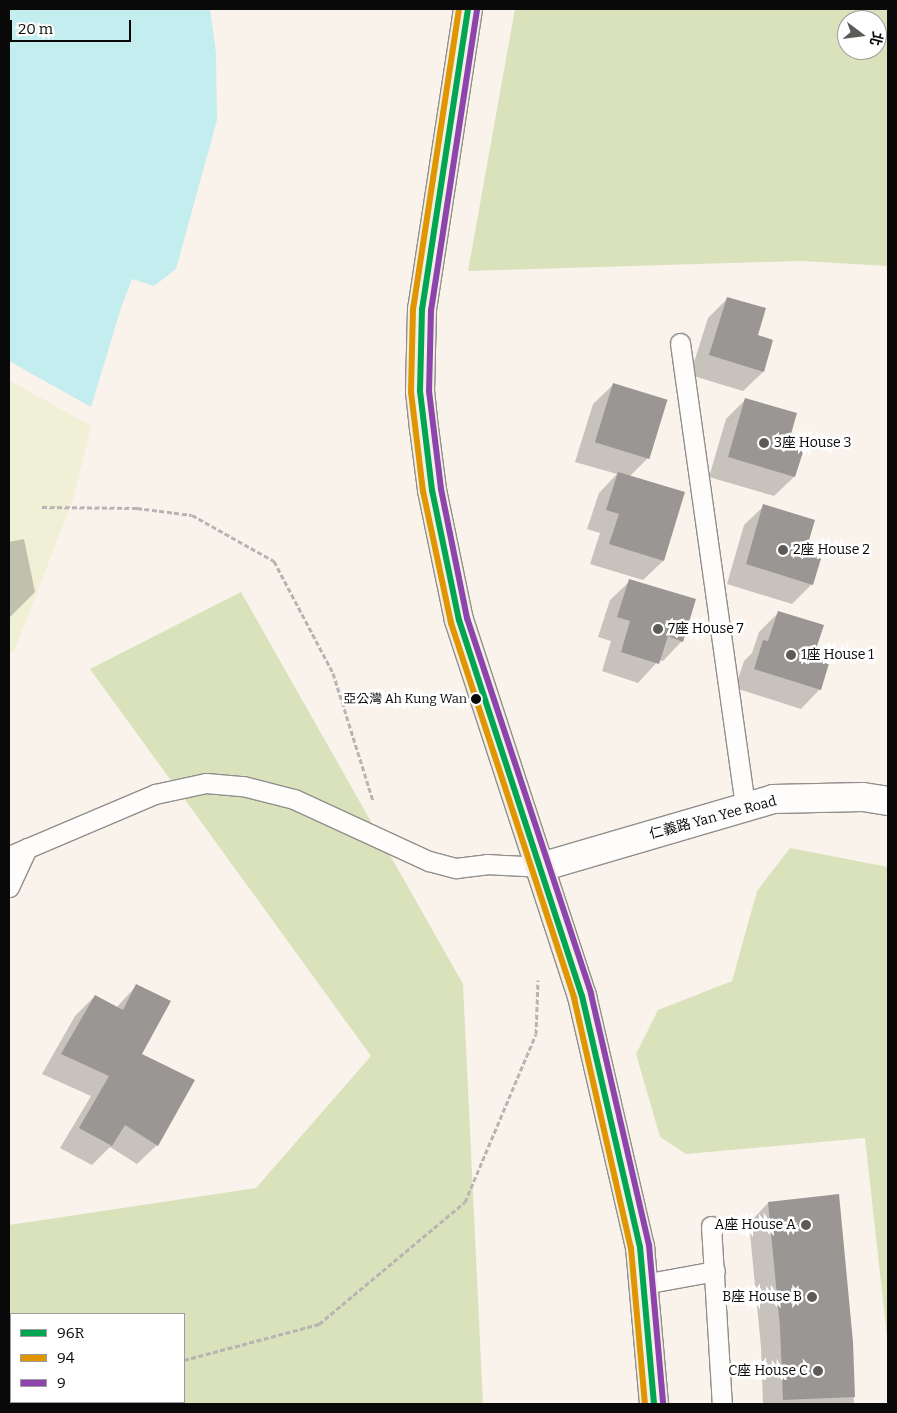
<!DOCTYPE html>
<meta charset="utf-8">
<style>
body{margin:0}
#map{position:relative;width:897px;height:1413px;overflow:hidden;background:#f9f3ec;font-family:Bitter,"Noto Sans TC",serif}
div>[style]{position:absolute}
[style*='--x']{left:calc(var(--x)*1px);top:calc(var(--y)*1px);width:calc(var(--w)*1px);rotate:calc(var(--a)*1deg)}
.forest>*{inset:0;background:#dae2bc}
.pitch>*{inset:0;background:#f0f0d7}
.water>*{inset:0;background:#c4edf0}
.shadow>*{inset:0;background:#0003}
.building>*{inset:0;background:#9a9693;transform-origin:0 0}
.path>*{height:3px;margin-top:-1.5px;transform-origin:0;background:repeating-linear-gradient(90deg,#b6b5b4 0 5px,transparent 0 7.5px)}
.roads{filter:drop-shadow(1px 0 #918e8b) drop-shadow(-1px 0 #918e8b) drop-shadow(0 1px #918e8b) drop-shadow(0 -1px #918e8b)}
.lane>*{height:19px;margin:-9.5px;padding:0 9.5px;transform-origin:9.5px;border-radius:9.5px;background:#fefdfc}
.street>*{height:28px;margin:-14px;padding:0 14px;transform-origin:14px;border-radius:14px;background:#fefdfc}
.secondary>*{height:28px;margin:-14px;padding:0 14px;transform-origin:14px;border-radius:14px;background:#f3efe7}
.bus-1>*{height:6px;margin:-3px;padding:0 3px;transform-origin:3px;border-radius:3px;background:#00a651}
.bus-2>*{height:6px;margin:-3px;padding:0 3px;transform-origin:3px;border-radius:3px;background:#df9601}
.bus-3>*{height:6px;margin:-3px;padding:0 3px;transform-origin:3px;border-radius:3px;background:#8e44ad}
.dots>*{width:14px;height:14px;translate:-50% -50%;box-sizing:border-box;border:2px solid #fff;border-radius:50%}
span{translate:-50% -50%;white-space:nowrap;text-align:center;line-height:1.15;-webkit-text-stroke:5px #fff;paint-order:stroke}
.bus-label{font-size:13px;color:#090909}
.right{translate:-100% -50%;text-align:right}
.poi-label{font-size:14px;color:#090909}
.left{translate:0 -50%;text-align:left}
.street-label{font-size:14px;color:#090909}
.frame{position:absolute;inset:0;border:10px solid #090909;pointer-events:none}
.legend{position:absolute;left:10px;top:1313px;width:175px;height:90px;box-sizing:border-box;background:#fff;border:1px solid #9d9d9d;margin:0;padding:6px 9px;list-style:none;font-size:15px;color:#090909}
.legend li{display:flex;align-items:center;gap:10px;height:25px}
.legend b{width:25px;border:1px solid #9d9d9d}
.north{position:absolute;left:837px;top:10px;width:50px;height:50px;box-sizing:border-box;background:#fff;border:1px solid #9d9d9d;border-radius:50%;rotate:105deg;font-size:14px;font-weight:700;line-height:20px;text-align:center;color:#090909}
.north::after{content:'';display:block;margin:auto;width:18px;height:22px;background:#5d5b58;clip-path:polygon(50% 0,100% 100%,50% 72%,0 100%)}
.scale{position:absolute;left:10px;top:20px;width:121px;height:22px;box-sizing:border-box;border:2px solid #090909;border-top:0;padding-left:6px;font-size:15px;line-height:18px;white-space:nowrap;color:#090909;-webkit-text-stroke:4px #fff;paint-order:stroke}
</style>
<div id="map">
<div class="forest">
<div style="clip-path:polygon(evenodd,515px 9px,888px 9px,888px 266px,801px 261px,468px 271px,515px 9px,847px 20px,877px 20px,877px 50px,847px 50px,847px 20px)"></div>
<div style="clip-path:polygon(evenodd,241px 592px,463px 984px,483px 1404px,9px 1404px,9px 1225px,256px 1188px,371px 1056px,90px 669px,241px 592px,11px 1314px,184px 1314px,184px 1402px,11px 1402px,11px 1314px)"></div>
<div style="clip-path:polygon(790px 848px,888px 867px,888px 1346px,865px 1138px,686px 1154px,660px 1137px,636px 1054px,658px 1010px,732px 981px,757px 891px)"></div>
</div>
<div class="pitch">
<div style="clip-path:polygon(9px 380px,91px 426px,73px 499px,14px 652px,9px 653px)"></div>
</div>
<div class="water">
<div style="clip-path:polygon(9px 9px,210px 9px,216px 53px,217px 120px,176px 269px,154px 286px,132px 279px,121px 308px,91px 407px,9px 361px)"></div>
</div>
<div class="shadow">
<div style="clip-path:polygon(728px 298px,756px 336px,772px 341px,763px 372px,743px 391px,690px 375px,708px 318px)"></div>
<div style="clip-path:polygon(613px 385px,648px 458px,630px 476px,683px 492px,663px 561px,643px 580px,590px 564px,600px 533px,587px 529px,599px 493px,617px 474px,575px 462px,593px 404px)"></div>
<div style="clip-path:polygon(746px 399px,787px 441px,794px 477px,774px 496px,709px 477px,726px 419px)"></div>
<div style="clip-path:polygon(764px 506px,806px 548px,812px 584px,792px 604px,727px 584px,744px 525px)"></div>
<div style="clip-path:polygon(24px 539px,35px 592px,9px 618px,9px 542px)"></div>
<div style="clip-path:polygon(630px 581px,682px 641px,663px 661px,659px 660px,638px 683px,602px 671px,611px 641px,598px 637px,610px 600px)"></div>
<div style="clip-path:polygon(779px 612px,814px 653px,820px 689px,801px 709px,735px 688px,744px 661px,752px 653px,759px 632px)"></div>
<div style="clip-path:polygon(137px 985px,140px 1054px,157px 1145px,137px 1164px,110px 1147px,92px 1165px,60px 1148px,91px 1096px,42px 1074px,75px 1016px,95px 996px,116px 1008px)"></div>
<div style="clip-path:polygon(768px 1203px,852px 1342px,854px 1404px,763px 1404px,761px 1347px,749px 1223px)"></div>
</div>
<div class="building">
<div style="clip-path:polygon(727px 297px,766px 308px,758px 335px,773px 340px,764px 372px,709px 355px)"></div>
<div style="left:613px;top:383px;width:57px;height:62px;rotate:17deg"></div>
<div style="clip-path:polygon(745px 398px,797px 413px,789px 441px,805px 446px,795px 477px,728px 457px)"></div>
<div style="clip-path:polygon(618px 472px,685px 492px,664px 561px,609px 544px,619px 514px,606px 510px)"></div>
<div style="clip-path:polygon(763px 504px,815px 520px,807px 547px,823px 552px,813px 585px,746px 564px)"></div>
<div style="clip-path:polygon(629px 579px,696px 599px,683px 642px,668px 636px,659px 664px,621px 652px,630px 621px,617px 617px)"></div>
<div style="clip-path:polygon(778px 611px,824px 625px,815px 652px,831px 657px,821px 690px,754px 669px,763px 640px,768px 641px)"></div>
<div style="clip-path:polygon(136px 984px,171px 1001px,142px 1054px,195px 1080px,158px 1146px,125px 1125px,112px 1146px,79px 1128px,109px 1076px,61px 1054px,95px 995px,123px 1010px)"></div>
<div style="clip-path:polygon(839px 1194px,853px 1342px,855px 1397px,783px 1400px,780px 1327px,768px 1202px)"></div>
</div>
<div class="path">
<div style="--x:42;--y:507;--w:95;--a:0.6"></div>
<div style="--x:137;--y:508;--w:55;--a:7.3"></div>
<div style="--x:192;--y:515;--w:94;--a:29.3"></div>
<div style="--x:274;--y:561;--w:127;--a:62.2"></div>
<div style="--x:333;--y:673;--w:134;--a:72.6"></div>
<div style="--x:184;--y:1360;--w:140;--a:-14.9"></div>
<div style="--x:319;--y:1324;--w:190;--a:-39.9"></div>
<div style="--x:465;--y:1202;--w:182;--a:-67.1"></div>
<div style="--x:536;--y:1034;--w:54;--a:-87.9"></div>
<div style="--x:9;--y:1397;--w:2;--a:-27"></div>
</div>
<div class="roads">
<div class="lane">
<div style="--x:680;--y:343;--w:469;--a:82"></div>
<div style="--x:9;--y:856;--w:159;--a:-23"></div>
<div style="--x:155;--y:794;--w:52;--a:-12.2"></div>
<div style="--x:206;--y:783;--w:37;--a:5"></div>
<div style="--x:243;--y:786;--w:53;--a:14.3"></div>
<div style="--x:294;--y:799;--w:149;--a:24.7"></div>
<div style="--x:429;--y:861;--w:28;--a:15"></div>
<div style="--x:456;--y:868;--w:31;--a:-7"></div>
<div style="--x:487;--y:864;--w:54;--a:3.2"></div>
<div style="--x:9;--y:887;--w:43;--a:-65.2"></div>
<div style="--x:711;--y:1226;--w:178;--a:86.5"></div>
<div style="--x:644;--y:1284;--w:72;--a:-10.4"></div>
</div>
<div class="street">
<div style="--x:541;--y:867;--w:242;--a:-16.3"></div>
<div style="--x:773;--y:799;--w:90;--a:-1.3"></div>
<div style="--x:863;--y:797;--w:25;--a:9"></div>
</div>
<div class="secondary">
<div style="--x:468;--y:9;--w:304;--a:98.7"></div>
<div style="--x:422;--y:309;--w:82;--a:91.4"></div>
<div style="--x:420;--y:391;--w:37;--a:84"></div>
<div style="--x:424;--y:428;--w:63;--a:82.6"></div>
<div style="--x:432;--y:490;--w:133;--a:78.3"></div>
<div style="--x:459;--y:620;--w:396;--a:71.9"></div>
<div style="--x:582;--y:996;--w:258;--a:77"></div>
<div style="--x:640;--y:1247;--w:158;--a:84.9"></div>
</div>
</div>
<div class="bus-1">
<div style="--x:468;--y:9;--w:304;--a:98.7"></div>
<div style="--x:422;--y:309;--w:82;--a:91.4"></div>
<div style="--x:420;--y:391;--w:100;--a:83.1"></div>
<div style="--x:432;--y:490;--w:133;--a:78.3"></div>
<div style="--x:459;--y:620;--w:396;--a:71.9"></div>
<div style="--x:582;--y:996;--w:258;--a:77"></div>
<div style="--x:640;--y:1247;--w:158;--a:84.9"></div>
</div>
<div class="bus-2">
<div style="--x:459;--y:9;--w:304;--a:98.7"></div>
<div style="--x:413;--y:309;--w:83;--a:91.4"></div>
<div style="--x:411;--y:392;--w:100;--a:83.1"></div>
<div style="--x:423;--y:491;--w:135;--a:78"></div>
<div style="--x:451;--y:623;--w:395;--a:71.8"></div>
<div style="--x:574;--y:998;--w:256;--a:77.2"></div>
<div style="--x:631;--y:1248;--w:157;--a:84.9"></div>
</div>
<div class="bus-3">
<div style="--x:477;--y:10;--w:304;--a:98.7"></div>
<div style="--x:431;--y:310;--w:81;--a:91.4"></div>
<div style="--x:429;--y:391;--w:99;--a:83"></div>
<div style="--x:441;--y:489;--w:132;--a:78.6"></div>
<div style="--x:467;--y:618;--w:396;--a:71.7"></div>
<div style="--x:591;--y:994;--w:258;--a:77"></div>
<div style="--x:649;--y:1245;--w:159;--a:84.9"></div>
</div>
<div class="dots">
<div style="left:764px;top:443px;background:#5d5b58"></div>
<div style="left:783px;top:550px;background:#5d5b58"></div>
<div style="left:658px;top:629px;background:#5d5b58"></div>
<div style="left:791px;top:655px;background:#5d5b58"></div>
<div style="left:476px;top:699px;background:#090909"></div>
<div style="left:806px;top:1225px;background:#5d5b58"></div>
<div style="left:812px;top:1297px;background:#5d5b58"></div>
<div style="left:818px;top:1371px;background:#5d5b58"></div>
</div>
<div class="bus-label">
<span class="right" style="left:467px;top:699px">亞公灣 Ah Kung Wan</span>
</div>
<div class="poi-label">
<span class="left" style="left:774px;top:443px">3座 House 3</span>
<span class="left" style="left:793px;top:550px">2座 House 2</span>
<span class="left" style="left:668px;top:629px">7座 House 7</span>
<span class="left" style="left:801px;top:655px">1座 House 1</span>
<span class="right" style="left:796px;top:1225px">A座 House A</span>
<span class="right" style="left:802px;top:1297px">B座 House B</span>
<span class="right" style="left:808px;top:1371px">C座 House C</span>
</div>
<div class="street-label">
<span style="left:713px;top:818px;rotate:-15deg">仁義路 Yan Yee Road</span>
</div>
<div class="frame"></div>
<ul class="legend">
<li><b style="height:6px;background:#00a651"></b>96R</li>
<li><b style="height:6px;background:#df9601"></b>94</li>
<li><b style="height:6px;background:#8e44ad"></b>9</li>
</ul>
<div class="north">北</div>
<div class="scale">20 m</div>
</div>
